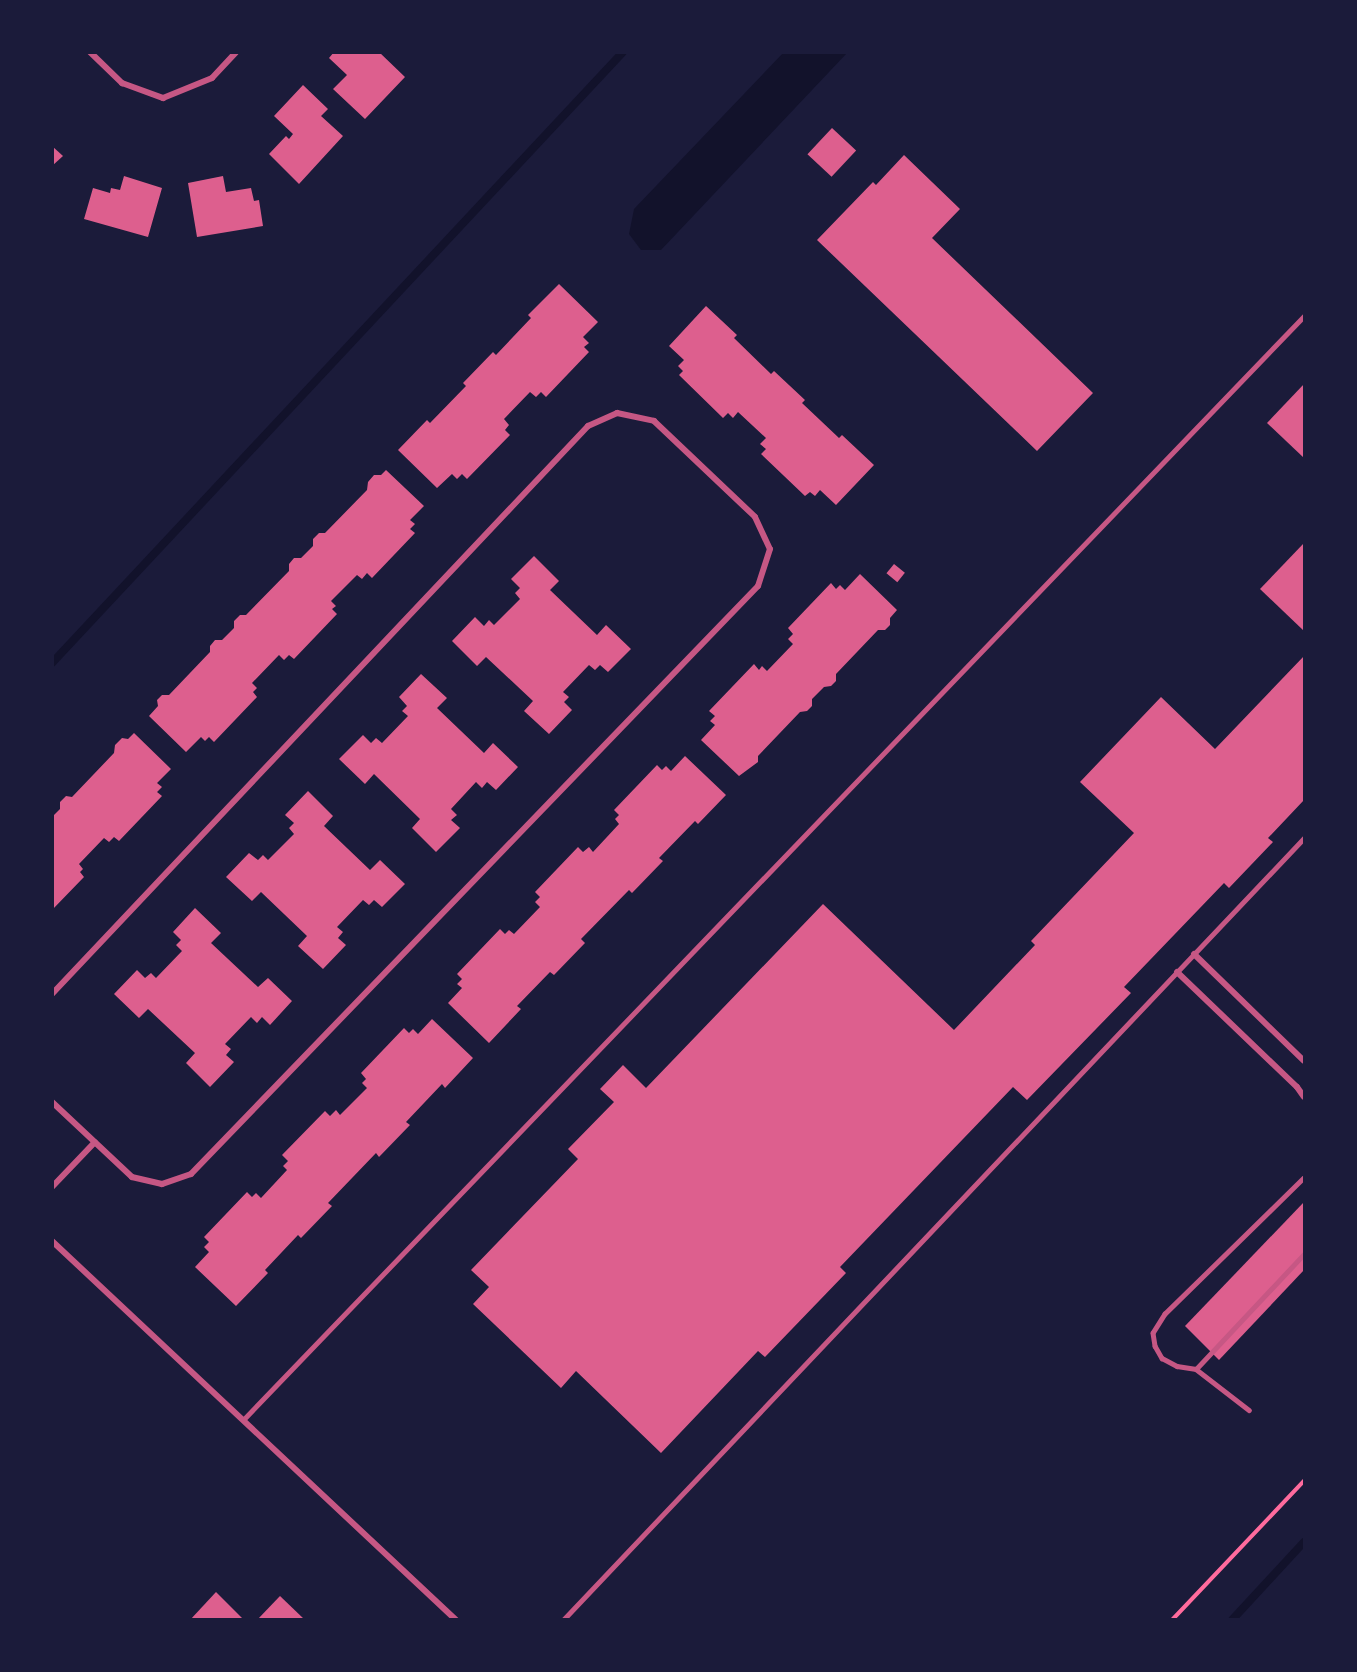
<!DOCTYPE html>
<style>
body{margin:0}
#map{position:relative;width:1357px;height:1672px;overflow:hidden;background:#1b1b3a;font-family:"Nunito Sans",sans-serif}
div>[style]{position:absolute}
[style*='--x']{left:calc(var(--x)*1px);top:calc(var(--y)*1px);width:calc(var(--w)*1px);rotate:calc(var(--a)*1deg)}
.water>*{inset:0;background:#12122b}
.stream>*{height:8px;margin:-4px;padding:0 4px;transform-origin:4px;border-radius:4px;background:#12122b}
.building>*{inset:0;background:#dd5f8e;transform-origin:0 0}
.path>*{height:4px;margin:-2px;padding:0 2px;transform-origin:2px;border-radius:2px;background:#ff6b9d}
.service>*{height:4.5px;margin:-2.25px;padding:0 2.25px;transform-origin:2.25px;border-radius:2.25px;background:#c65784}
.minor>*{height:6px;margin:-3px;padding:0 3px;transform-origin:3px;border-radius:3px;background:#c65784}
span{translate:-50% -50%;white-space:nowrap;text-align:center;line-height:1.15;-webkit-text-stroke:4.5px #1b1b3a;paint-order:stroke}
.frame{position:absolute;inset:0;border:54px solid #1b1b3a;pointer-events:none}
</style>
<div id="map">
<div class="water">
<div style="clip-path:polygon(784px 52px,847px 53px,661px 250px,641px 250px,629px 234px,634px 209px)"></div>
</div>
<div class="stream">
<div style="--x:52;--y:663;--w:836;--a:-46.94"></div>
<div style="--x:1232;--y:1620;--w:106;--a:-47.3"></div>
</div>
<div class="building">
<div style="clip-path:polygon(334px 52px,379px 52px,405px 77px,365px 119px,333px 89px,347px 75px,329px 58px)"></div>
<div style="clip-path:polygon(303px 85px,328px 109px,321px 116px,343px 136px,299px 184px,269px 154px,286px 136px,289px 139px,293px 134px,274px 116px)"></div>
<div style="left:832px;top:128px;width:33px;height:36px;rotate:43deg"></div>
<div style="clip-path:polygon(52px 146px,63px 156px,52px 166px)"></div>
<div style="clip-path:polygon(904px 155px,960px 209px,932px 238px,1093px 393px,1037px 451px,817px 240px,873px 182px,876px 185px)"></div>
<div style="clip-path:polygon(124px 176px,162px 188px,148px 237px,84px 219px,93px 188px,110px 193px,111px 188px,120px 190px)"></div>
<div style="clip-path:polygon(223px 176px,226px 192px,251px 188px,254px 201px,259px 200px,263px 226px,197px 237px,188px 183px)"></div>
<div style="clip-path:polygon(559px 284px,598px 322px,583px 337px,589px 343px,584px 347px,589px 352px,546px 397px,541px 392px,536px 397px,530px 392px,504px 419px,509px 425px,505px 430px,510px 435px,467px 479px,462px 474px,457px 479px,452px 474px,437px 488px,398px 450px,427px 420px,430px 423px,466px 386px,463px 383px,493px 352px,496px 355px,531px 318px,528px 315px)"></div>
<div style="clip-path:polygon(706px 306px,737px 335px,734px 338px,771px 374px,774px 371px,805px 400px,802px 403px,839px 438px,842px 435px,874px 465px,836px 505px,820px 490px,815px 496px,810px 492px,805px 496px,761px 454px,766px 449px,760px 444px,766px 438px,738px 412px,733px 418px,728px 413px,723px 418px,679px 375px,683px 371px,678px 366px,684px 360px,669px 346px)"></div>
<div style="clip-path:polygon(1304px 384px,1304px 458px,1267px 423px)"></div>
<div style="clip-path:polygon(386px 470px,424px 506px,410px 520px,415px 524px,410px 529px,415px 533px,372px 578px,367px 573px,362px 579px,357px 575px,331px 601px,336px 606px,332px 609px,337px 614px,294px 659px,289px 655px,284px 660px,279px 655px,252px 683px,257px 688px,253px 692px,257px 697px,214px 742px,209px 737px,205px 741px,201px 737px,186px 752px,149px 716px,158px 706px,157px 700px,162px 695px,169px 695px,210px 652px,210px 646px,215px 640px,222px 640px,234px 628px,234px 621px,240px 615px,246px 615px,289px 571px,289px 564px,294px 558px,301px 558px,313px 546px,313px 539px,319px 533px,325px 533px,367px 490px,368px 482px,374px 475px,381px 475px)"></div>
<div style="clip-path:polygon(1304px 543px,1304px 631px,1260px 589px)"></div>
<div style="clip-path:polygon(534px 556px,559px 581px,550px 590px,597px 635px,606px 625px,631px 649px,608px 672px,600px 665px,595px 670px,589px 665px,563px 692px,569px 697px,564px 702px,572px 710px,549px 734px,524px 711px,533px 701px,486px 657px,477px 666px,452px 641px,475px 617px,484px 626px,489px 620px,494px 625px,520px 599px,515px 593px,520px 588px,511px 579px)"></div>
<div style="left:894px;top:564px;width:14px;height:12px;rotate:39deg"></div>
<div style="clip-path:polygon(860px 574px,897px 610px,890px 618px,890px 625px,885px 630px,878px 630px,836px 674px,836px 681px,831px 686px,824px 687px,812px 699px,812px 706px,807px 711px,800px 712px,758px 756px,758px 762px,739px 776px,701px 740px,715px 725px,710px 721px,715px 716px,709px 711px,754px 664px,759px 670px,762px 666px,767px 671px,793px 644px,788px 639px,793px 634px,788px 628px,831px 583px,836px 589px,840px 585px,845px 590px)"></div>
<div style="clip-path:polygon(1304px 656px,1304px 800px,1268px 838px,1273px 842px,1229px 888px,1224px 883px,1124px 987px,1131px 993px,1027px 1100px,1013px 1087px,840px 1267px,846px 1273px,765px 1357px,758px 1351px,661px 1453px,576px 1371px,561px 1388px,473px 1304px,489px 1287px,471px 1270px,578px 1159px,568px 1149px,614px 1102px,600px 1089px,623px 1065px,646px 1088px,823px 904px,954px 1030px,1035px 945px,1031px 941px,1134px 833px,1080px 782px,1161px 697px,1215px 749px)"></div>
<div style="clip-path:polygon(421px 674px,447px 698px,437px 708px,484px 753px,493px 743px,518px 767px,496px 790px,487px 782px,482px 788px,476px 782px,451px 809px,457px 815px,451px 820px,460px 828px,436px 852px,412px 828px,420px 819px,374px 774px,365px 784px,339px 759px,363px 735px,371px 743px,376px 738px,382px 743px,408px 716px,402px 711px,407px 706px,399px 697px)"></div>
<div style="clip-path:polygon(134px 733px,171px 769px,157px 783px,162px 787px,157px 792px,162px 796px,119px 841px,114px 837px,109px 842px,104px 838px,79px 864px,83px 869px,80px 872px,84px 877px,52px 910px,52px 817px,60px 809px,60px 802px,66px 796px,72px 797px,114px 753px,115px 745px,122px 738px,128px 739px)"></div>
<div style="clip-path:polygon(685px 756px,726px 795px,698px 824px,695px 821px,659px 858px,663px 861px,632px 893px,629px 890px,581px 939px,585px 943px,554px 975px,550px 972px,517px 1006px,521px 1009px,489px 1043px,448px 1003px,462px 988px,457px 984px,462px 979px,457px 974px,500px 929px,505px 934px,509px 930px,514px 934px,540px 907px,535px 902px,540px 897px,535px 892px,578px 847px,583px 852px,589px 847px,593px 852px,619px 824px,615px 819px,619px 815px,614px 810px,657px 765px,662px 770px,666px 766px,671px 771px)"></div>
<div style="clip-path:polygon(308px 791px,333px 816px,324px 826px,370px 870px,380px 860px,405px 884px,382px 907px,374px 900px,369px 905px,363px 900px,337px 927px,343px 932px,338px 938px,346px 945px,323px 969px,298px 946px,307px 936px,261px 892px,252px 901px,226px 877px,249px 853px,258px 860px,263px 855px,268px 860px,294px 834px,289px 828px,294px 823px,285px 815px)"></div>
<div style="clip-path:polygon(195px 908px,221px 933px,211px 943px,258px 987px,268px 978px,292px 1001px,270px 1025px,262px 1017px,257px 1023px,251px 1017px,225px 1044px,231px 1049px,226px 1055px,234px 1062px,210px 1087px,186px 1063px,195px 1053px,148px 1009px,139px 1018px,114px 994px,137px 970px,145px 978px,151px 973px,156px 978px,182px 951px,176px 945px,181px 940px,173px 932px)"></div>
<div style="clip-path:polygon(432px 1019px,473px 1058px,445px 1088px,442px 1084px,406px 1122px,410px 1125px,379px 1157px,376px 1153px,328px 1203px,332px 1206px,301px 1238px,298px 1235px,265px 1270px,268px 1273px,236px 1306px,195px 1267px,209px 1252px,204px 1247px,209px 1242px,204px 1237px,247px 1192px,252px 1197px,256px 1193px,261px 1198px,287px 1170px,283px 1166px,288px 1161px,282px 1155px,325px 1111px,330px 1116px,336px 1110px,340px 1115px,367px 1088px,362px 1083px,366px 1079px,361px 1073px,404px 1028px,409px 1033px,413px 1029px,418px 1034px)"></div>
<div style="clip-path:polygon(1304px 1202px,1304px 1270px,1219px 1360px,1185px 1326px)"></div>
<div style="clip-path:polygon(216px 1592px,244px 1620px,190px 1620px)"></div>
<div style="clip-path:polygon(280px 1596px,305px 1620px,257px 1620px)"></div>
</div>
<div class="path">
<div style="--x:1172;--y:1620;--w:192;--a:-46.5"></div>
</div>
<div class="service">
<div style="--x:1304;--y:1178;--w:194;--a:135.6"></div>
<div style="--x:1165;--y:1314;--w:22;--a:122"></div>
<div style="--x:1153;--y:1333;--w:13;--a:81"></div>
<div style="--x:1155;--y:1346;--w:14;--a:60"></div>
<div style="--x:1162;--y:1358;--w:17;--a:28"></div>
<div style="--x:1177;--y:1366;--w:19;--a:9"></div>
<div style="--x:1196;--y:1369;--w:158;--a:-46.8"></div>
<div style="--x:1196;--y:1369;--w:67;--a:37.7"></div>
<div style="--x:243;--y:1420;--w:1531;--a:-46.14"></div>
<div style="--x:563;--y:1620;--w:1077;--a:-46.54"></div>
</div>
<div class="minor">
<div style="--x:90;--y:52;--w:45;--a:44.1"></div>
<div style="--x:122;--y:83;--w:44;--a:20.1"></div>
<div style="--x:163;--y:98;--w:53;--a:-22.2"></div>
<div style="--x:212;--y:78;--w:35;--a:-47"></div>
<div style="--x:1194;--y:954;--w:153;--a:44.2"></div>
<div style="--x:1177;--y:972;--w:166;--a:43.8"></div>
<div style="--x:1297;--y:1087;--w:12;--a:55"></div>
<div style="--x:52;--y:994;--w:781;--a:-46.66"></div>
<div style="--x:588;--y:426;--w:32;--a:-24"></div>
<div style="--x:617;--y:413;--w:38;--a:12"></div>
<div style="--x:654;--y:421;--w:139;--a:43.5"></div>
<div style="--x:755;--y:517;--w:35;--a:65"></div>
<div style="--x:770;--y:549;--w:39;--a:108"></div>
<div style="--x:758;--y:586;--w:817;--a:133.96"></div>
<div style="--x:191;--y:1174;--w:31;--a:161"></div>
<div style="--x:162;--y:1184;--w:31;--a:-167"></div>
<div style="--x:132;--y:1177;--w:110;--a:-136.8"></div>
<div style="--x:52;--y:1187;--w:62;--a:-46.3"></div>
<div style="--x:52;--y:1241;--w:554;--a:43.17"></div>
</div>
<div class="frame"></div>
</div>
